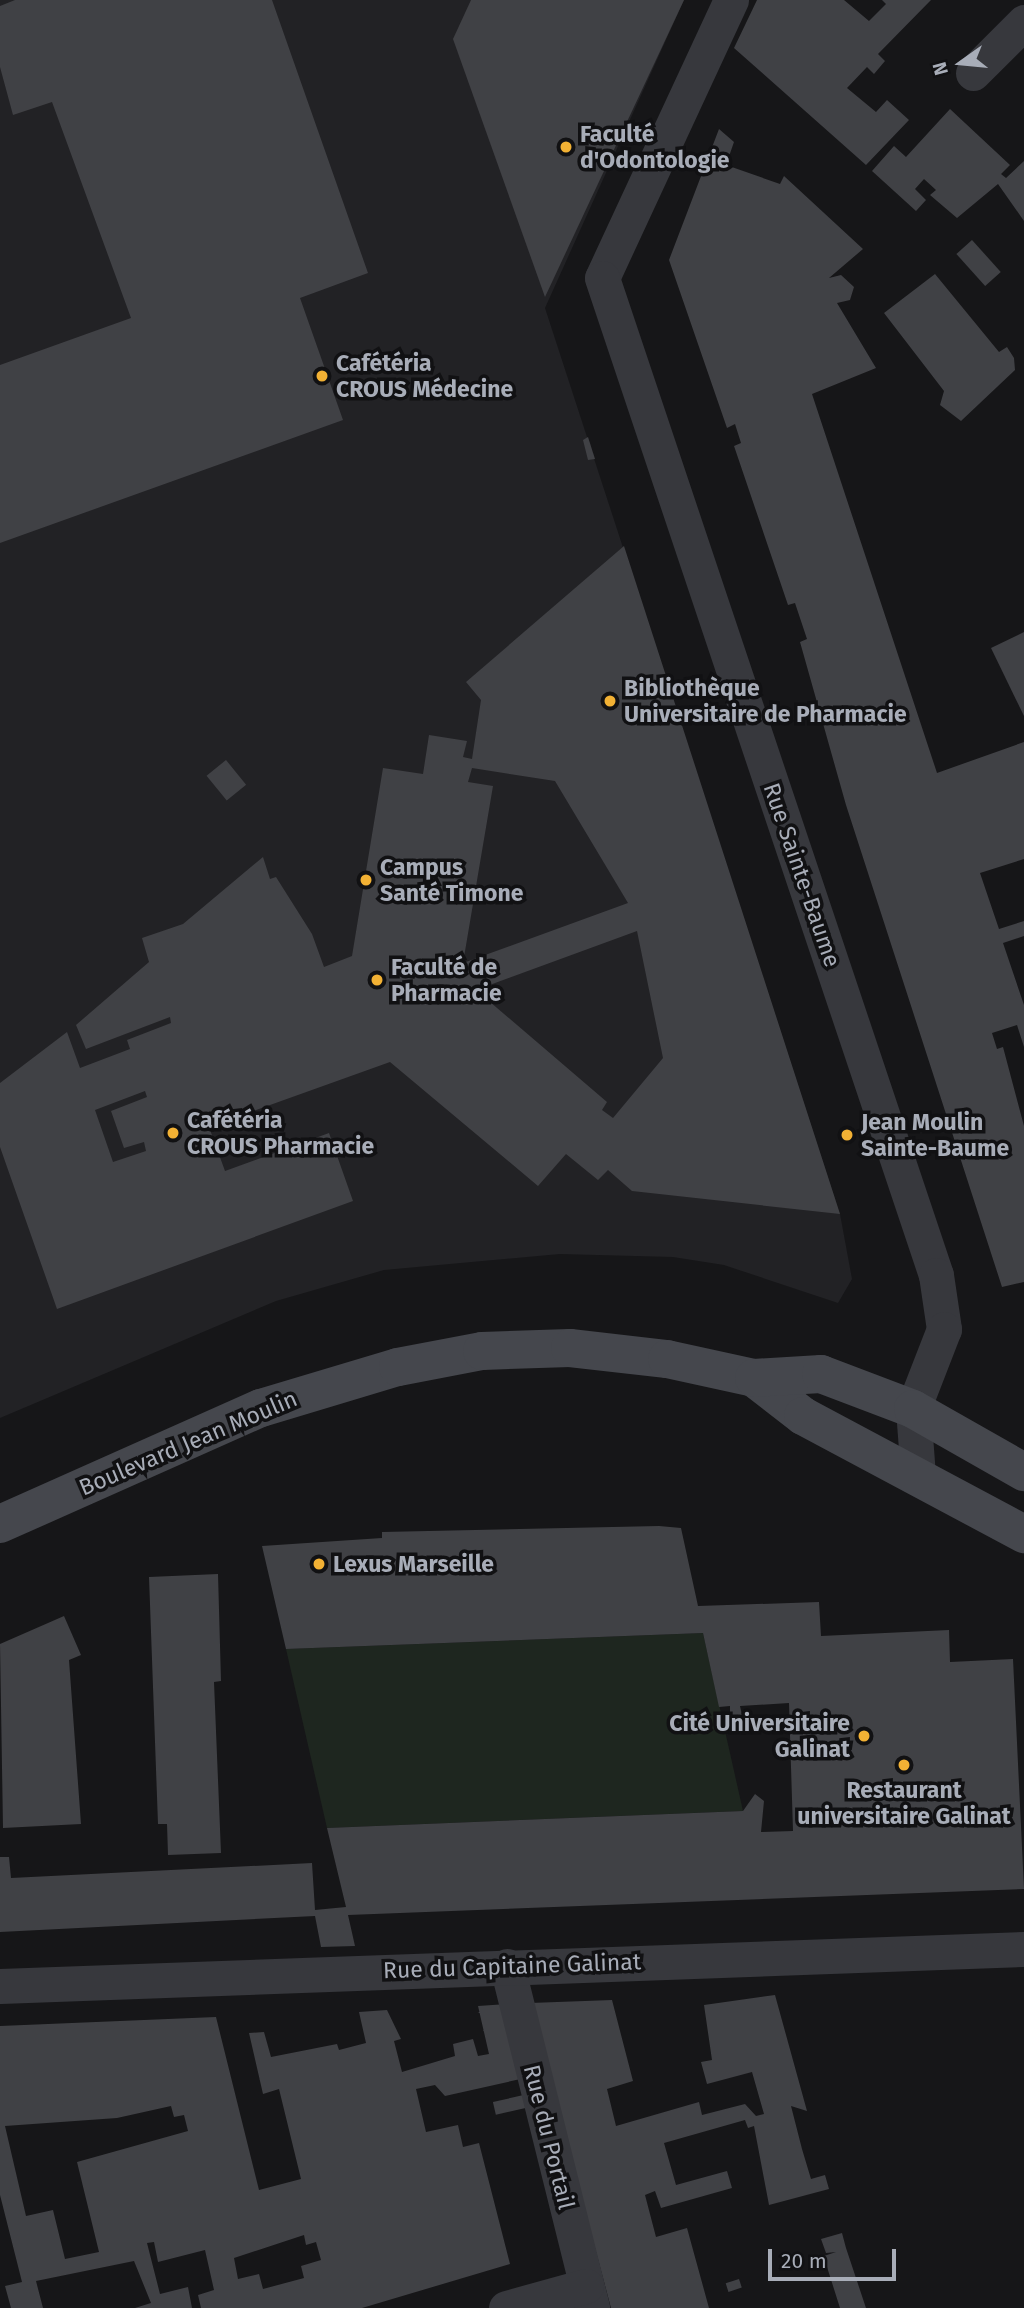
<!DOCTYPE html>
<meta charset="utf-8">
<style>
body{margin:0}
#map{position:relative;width:1024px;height:2308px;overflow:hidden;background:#161618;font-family:"Fira Sans",sans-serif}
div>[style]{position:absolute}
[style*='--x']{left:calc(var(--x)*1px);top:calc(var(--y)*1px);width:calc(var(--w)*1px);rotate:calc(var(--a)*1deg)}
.built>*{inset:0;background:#222225}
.green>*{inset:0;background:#1e261f}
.building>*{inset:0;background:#404145;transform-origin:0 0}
.minor>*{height:35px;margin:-17.5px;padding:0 17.5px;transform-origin:17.5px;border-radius:17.5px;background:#37383d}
.secondary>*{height:38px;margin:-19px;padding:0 19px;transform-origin:19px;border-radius:19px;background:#45474d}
.dots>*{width:19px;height:19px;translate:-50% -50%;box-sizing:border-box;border:4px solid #111113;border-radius:50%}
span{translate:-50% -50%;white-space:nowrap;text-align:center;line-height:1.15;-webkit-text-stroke:7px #111113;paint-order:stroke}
.poi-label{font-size:23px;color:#a8adb8;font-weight:700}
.left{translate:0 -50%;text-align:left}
.right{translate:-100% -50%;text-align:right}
.street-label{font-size:23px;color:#a8adb8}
.north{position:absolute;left:926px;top:28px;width:70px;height:70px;-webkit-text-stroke:5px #111113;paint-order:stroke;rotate:255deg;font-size:19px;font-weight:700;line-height:28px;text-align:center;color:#a8adb8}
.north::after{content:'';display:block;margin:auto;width:24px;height:32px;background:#a8adb8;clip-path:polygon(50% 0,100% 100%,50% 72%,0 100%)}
.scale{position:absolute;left:768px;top:2249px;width:128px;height:32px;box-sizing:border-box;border:4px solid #a8adb8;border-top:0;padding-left:9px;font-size:21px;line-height:24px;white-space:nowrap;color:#a8adb8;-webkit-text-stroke:5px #111113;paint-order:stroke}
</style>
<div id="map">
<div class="built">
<div style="clip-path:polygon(0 0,684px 0,545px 308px,840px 1214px,852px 1279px,838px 1303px,724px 1265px,673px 1257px,560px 1254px,384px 1270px,276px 1301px,0 1418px)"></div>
</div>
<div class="green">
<div style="clip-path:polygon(703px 1633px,743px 1811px,327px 1828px,286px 1649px)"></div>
</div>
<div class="building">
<div style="clip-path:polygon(15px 0,272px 0,368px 273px,300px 298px,343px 420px,0 543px,0 365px,131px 318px,52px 102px,13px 115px,0 67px,0 6px)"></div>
<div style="clip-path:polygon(471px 0,684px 0,545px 297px,453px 39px)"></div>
<div style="clip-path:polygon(757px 0,844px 0,869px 21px,886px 4px,882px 0,931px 0,878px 54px,885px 61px,874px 74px,867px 67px,847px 88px,876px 112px,887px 100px,909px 120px,866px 165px,734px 48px)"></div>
<div style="clip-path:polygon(950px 109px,1010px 165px,1001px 174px,1006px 178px,1024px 161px,1024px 221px,998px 184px,957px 218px,930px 195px,936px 190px,924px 179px,915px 189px,926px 200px,916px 211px,872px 171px,894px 146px,906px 157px)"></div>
<div style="clip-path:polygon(719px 129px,734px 142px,726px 165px,780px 184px,784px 176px,863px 249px,829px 278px,841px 275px,854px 287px,850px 300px,837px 303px,876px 368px,812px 394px,937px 773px,1024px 742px,1024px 859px,980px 873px,999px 929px,1024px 921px,1024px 936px,1003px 943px,1024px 1005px,1024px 1047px,1017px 1025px,992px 1033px,997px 1049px,1003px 1047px,1024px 1126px,1024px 1282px,1002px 1287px,846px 805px,800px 642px,807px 639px,795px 603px,788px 605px,734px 446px,741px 443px,735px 424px,727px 428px,669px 260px)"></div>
<div style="left:972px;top:240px;width:43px;height:21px;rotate:48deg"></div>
<div style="clip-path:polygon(935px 274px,999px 352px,1007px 347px,1014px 358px,1015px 370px,961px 421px,940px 405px,944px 391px,884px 313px)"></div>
<div style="clip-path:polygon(588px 437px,595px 459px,588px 460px,583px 440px)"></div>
<div style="clip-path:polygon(evenodd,624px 546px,840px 1214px,632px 1191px,608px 1170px,598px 1180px,566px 1154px,538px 1186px,390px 1062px,209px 1127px,225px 1171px,329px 1133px,353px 1201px,57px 1309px,0 1147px,0 1083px,67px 1032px,80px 1068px,130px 1049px,127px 1040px,171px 1023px,170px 1017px,86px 1049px,76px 1025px,149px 962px,142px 938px,183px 924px,263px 857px,270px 879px,276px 877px,312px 934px,324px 967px,352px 956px,383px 768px,423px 774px,429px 735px,467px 741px,463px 757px,472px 759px,481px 700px,466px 682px,624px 546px,472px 768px,555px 781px,628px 903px,463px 963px,493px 786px,468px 782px,472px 768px,624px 546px,637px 931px,663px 1058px,613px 1118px,602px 1110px,607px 1102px,476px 990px,637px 931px,624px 546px,145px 1091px,147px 1097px,111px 1111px,124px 1148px,144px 1142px,146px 1151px,113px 1162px,95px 1110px,145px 1091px)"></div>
<div style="clip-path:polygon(1024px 632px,1024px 716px,991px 648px)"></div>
<div style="left:226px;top:760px;width:32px;height:25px;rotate:51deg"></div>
<div style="clip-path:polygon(659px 1526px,681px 1528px,698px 1606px,819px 1602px,821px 1636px,949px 1630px,950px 1662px,1013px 1659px,1024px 1889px,348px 1915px,355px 1946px,321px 1947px,315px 1916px,0 1932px,0 1857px,9px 1857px,11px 1878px,312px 1863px,315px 1910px,346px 1907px,327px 1828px,743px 1811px,755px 1794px,764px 1801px,761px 1832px,793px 1831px,789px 1703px,740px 1706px,745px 1729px,730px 1732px,730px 1706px,719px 1707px,703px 1633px,286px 1649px,262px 1546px,382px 1538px,382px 1532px)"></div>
<div style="clip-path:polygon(218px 1574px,221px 1681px,214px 1682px,221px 1853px,168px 1855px,167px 1824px,158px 1824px,149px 1577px)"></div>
<div style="clip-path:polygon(64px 1616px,81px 1655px,69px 1660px,81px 1824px,3px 1828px,0 1644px)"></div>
<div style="clip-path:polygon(775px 1995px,807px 2111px,791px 2106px,802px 2149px,811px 2179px,825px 2175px,829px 2189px,769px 2205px,754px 2126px,748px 2128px,745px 2120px,664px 2143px,676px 2185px,727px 2171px,732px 2188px,661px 2208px,655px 2191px,645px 2195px,656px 2237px,687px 2228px,709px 2308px,611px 2308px,530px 2003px,612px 2000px,633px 2081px,607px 2089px,616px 2126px,699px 2102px,702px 2115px,745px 2104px,756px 2116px,764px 2114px,752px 2072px,707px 2084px,701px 2062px,712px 2060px,704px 2005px)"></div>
<div style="clip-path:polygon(evenodd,507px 2004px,525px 2078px,445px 2096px,435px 2085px,416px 2089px,426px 2132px,458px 2125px,463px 2147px,479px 2143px,510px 2264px,362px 2308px,201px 2308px,198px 2295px,214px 2290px,205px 2250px,158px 2262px,154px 2242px,147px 2243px,160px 2294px,188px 2287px,192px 2308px,135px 2308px,151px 2303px,134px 2261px,36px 2281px,43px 2308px,11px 2308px,5px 2286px,22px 2282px,0 2195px,0 2026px,216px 2017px,259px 2190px,301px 2179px,279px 2089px,263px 2094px,249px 2033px,264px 2032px,271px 2057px,337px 2044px,339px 2050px,366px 2043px,359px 2012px,387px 2010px,401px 2039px,394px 2041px,402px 2072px,455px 2056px,453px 2044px,473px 2039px,478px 2056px,489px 2054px,478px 2006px,507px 2004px,171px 2106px,174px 2117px,184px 2115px,188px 2131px,77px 2162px,99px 2252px,65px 2259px,53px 2210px,26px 2216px,5px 2126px,117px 2118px,171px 2106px,507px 2004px,304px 2235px,306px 2245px,316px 2242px,321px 2260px,301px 2266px,304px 2278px,263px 2289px,259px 2274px,238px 2279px,234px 2258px,304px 2235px)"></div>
<div style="left:528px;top:2094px;width:13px;height:36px;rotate:77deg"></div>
<div style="clip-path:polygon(842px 2233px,846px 2248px,866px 2308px,840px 2308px,827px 2267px,816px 2270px,812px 2260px,836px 2252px,826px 2253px,821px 2239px)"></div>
<div style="left:739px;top:2279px;width:9px;height:14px;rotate:72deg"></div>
</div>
<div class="minor">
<div style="--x:731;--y:0;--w:306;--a:114.9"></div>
<div style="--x:602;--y:278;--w:1051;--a:71.48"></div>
<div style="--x:936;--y:1275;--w:55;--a:81.6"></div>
<div style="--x:944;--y:1329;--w:86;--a:111.2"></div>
<div style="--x:913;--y:1409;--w:67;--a:85.7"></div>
<div style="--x:973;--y:73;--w:72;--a:-45"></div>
<div style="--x:507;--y:1966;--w:352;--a:76"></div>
<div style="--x:0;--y:1986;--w:1025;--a:-2.07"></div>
<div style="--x:506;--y:2308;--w:83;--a:-15.4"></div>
</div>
<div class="secondary">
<div style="--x:754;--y:1378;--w:62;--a:37.8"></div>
<div style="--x:803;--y:1416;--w:251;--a:28.1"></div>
<div style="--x:0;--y:1524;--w:286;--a:-24"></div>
<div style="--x:261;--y:1408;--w:143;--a:-16.7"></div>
<div style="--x:398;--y:1367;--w:86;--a:-10.8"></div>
<div style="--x:482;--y:1351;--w:88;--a:-2"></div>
<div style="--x:570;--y:1348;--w:98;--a:6.5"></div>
<div style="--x:667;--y:1359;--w:89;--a:12.3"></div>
<div style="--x:754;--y:1378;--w:67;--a:-3.4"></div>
<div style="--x:821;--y:1374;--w:98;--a:20.8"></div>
<div style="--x:913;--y:1409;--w:128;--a:29.6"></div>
</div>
<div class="dots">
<div style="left:566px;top:147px;background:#f2b134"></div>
<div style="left:322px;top:376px;background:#f2b134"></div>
<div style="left:610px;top:701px;background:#f2b134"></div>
<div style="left:366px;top:880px;background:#f2b134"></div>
<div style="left:377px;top:980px;background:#f2b134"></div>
<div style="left:173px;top:1133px;background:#f2b134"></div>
<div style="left:847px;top:1135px;background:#f2b134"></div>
<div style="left:319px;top:1564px;background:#f2b134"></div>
<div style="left:864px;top:1736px;background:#f2b134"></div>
<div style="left:904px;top:1765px;background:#f2b134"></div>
</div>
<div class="poi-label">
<span class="left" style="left:580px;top:147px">Faculté<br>d'Odontologie</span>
<span class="left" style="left:336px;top:376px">Cafétéria<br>CROUS Médecine</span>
<span class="left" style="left:624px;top:701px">Bibliothèque<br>Universitaire de Pharmacie</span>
<span class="left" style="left:380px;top:880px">Campus<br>Santé Timone</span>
<span class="left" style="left:391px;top:980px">Faculté de<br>Pharmacie</span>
<span class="left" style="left:187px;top:1133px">Cafétéria<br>CROUS Pharmacie</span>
<span class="left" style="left:861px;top:1135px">Jean Moulin<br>Sainte-Baume</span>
<span class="left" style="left:333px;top:1564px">Lexus Marseille</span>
<span class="right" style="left:850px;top:1736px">Cité Universitaire<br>Galinat</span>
<span style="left:904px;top:1803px">Restaurant<br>universitaire Galinat</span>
</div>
<div class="street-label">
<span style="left:802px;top:875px;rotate:71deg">Rue Sainte-Baume</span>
<span style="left:188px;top:1443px;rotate:-23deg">Boulevard Jean Moulin</span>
<span style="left:512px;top:1966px;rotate:-2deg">Rue du Capitaine Galinat</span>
<span style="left:549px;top:2137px;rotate:76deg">Rue du Portail</span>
</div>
<div class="north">N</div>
<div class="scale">20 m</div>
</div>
